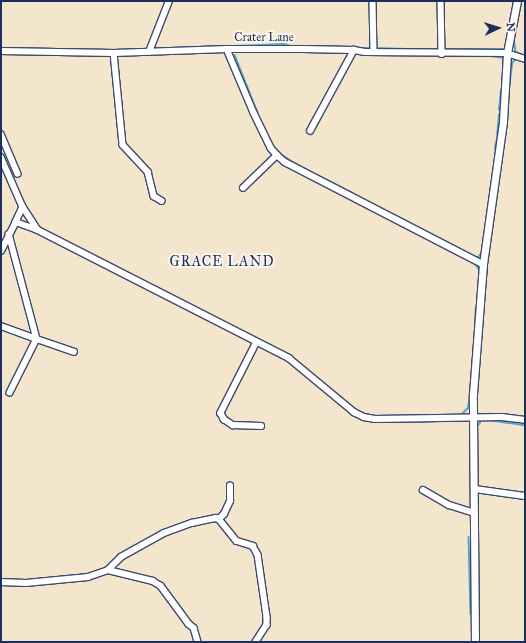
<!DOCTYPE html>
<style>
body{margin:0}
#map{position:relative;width:526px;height:643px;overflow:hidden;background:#f3e6cc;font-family:"IM FELL Great Primer",serif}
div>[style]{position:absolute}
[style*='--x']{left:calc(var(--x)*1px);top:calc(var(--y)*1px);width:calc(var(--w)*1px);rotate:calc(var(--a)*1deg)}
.stream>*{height:1.5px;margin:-0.75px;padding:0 0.75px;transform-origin:0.75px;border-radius:0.75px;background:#54a6cf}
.roads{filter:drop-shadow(1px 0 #3b4a6e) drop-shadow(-1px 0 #3b4a6e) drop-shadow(0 1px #3b4a6e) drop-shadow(0 -1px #3b4a6e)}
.minor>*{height:5.5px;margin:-2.75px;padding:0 2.75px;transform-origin:2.75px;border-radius:2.75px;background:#fff}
.tertiary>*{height:7px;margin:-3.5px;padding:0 3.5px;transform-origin:3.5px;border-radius:3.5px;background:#fff}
span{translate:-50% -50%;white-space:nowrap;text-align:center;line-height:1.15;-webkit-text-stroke:4px #fbf7ec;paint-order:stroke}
.street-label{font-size:12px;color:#1b2f5e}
.quarter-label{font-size:14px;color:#1b2f5e;letter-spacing:1px}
.frame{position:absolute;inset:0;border:2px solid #1b2f5e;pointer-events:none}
.north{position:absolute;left:478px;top:8px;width:40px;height:40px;-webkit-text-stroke:3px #fbf7ec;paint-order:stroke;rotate:86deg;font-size:11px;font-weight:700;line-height:16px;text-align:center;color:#1b2f5e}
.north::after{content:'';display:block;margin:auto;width:14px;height:18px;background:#1b2f5e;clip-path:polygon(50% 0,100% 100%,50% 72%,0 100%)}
</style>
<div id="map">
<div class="stream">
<div style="--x:514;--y:38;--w:14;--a:82"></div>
<div style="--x:516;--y:52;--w:10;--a:24"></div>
<div style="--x:236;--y:46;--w:48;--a:-2.4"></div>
<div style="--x:284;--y:44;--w:10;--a:17"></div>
<div style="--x:359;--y:48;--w:10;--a:0"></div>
<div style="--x:376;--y:48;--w:64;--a:1.8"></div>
<div style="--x:444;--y:49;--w:59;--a:0"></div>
<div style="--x:354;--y:54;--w:8;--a:0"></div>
<div style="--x:235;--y:55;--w:62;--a:68.4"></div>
<div style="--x:490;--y:56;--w:14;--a:8"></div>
<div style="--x:508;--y:97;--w:34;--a:-83"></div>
<div style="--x:512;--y:63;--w:6;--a:-45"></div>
<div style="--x:499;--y:110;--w:20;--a:-84"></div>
<div style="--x:497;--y:137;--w:22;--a:-85"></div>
<div style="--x:495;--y:150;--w:8;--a:-83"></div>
<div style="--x:278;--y:152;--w:22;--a:34"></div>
<div style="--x:296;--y:164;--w:26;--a:28"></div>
<div style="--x:327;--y:180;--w:28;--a:27"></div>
<div style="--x:356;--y:195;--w:23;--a:29"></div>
<div style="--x:392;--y:214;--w:56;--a:27.5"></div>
<div style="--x:475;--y:257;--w:3;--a:0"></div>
<div style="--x:478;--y:257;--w:4;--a:-45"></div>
<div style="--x:488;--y:257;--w:7;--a:-90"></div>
<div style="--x:468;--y:260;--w:7;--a:27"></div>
<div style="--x:475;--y:263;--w:7;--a:56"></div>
<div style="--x:487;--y:265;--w:4;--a:-90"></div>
<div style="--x:485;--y:286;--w:18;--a:-84"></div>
<div style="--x:475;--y:318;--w:10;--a:-84"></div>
<div style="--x:362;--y:413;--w:8;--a:14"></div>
<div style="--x:461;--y:415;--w:10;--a:-45"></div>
<div style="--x:468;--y:408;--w:13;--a:-81"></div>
<div style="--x:488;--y:420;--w:37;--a:8"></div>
<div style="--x:448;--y:421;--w:15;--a:0"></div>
<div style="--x:372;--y:422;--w:41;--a:0"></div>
<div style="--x:419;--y:422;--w:26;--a:-2"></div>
<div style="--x:477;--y:436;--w:10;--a:-90"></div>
<div style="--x:477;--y:426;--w:4;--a:-45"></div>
<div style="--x:477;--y:493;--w:8;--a:90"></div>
<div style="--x:471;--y:530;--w:9;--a:-90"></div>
<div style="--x:469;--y:537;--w:77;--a:88.5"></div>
</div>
<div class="roads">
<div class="minor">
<div style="--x:373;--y:1;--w:51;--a:88.9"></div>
<div style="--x:441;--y:1;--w:53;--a:88.9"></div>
<div style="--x:227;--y:49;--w:69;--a:67.1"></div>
<div style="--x:254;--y:113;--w:39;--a:64"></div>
<div style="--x:271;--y:148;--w:9;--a:49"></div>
<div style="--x:277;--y:155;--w:11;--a:41"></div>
<div style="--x:285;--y:162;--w:223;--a:27.3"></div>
<div style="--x:1;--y:51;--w:113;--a:1"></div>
<div style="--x:114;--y:53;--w:113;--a:-2"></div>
<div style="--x:227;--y:49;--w:76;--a:0"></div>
<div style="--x:303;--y:49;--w:51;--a:1.1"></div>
<div style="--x:354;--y:50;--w:11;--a:10"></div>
<div style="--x:365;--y:52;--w:142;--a:0.4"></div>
<div style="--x:507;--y:53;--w:19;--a:18"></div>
<div style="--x:149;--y:52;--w:55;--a:-68.6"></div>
<div style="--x:114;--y:53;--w:92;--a:84.4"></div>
<div style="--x:123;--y:145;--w:37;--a:47"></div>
<div style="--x:148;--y:172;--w:25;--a:76"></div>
<div style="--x:154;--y:196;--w:9;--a:32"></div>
<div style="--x:310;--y:131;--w:92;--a:-61.5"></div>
<div style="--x:1;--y:134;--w:43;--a:67"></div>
<div style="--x:1;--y:157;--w:55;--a:66.3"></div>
<div style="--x:23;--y:207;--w:27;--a:57"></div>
<div style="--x:38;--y:230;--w:282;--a:27"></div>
<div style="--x:289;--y:358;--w:85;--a:39.7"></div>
<div style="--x:354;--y:412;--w:11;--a:27"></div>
<div style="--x:364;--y:417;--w:11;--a:10"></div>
<div style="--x:375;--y:419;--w:127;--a:-0.9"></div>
<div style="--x:502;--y:417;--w:23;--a:7"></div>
<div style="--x:243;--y:188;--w:47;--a:-44.1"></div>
<div style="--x:23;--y:207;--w:17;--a:115"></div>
<div style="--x:16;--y:222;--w:23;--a:20"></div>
<div style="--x:9;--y:234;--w:109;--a:75.1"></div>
<div style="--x:37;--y:339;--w:39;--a:19"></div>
<div style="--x:1;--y:251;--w:33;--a:-63"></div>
<div style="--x:1;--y:326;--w:38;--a:20"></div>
<div style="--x:37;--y:339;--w:60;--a:116.6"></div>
<div style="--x:257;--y:342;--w:80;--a:116.9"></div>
<div style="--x:221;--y:413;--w:7;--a:63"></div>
<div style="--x:224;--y:419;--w:11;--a:34"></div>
<div style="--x:233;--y:425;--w:28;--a:2"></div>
<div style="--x:475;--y:489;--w:50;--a:8"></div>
<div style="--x:423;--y:490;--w:30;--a:30"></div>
<div style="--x:449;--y:505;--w:27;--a:17"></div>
<div style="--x:219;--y:519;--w:7;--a:-45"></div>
<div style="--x:224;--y:514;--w:14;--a:-65"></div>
<div style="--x:230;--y:501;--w:15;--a:-90"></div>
<div style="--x:108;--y:570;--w:18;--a:-45"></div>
<div style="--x:121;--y:557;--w:49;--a:-29.2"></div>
<div style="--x:164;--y:533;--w:30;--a:-20"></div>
<div style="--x:192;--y:523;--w:24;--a:-12"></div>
<div style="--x:215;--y:518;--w:4;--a:14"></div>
<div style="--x:219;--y:519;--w:28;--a:51"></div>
<div style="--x:237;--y:541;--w:17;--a:17"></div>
<div style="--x:253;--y:546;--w:10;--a:61"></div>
<div style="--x:258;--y:555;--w:63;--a:81.7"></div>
<div style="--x:267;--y:617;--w:8;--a:90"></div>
<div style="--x:267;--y:625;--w:20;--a:123"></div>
<div style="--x:1;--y:582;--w:25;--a:2"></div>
<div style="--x:26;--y:583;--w:62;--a:-5.5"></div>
<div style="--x:88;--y:577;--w:21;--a:-19"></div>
<div style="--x:108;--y:570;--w:46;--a:13.7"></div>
<div style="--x:153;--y:581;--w:9;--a:32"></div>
<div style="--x:161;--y:586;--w:47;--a:53.6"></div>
<div style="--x:189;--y:624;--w:6;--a:39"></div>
<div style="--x:194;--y:628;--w:15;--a:74"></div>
</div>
<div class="tertiary">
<div style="--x:475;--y:642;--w:248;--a:-90.5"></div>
<div style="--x:473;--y:394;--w:130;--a:-85.6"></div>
<div style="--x:483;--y:264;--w:144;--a:-82"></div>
<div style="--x:503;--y:121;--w:68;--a:-86.6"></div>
<div style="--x:507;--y:53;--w:53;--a:-79.1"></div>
</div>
</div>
<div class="street-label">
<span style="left:264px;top:38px">Crater Lane</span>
</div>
<div class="quarter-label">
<span style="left:222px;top:262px">GRACE LAND</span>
</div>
<div class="frame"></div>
<div class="north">N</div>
</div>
